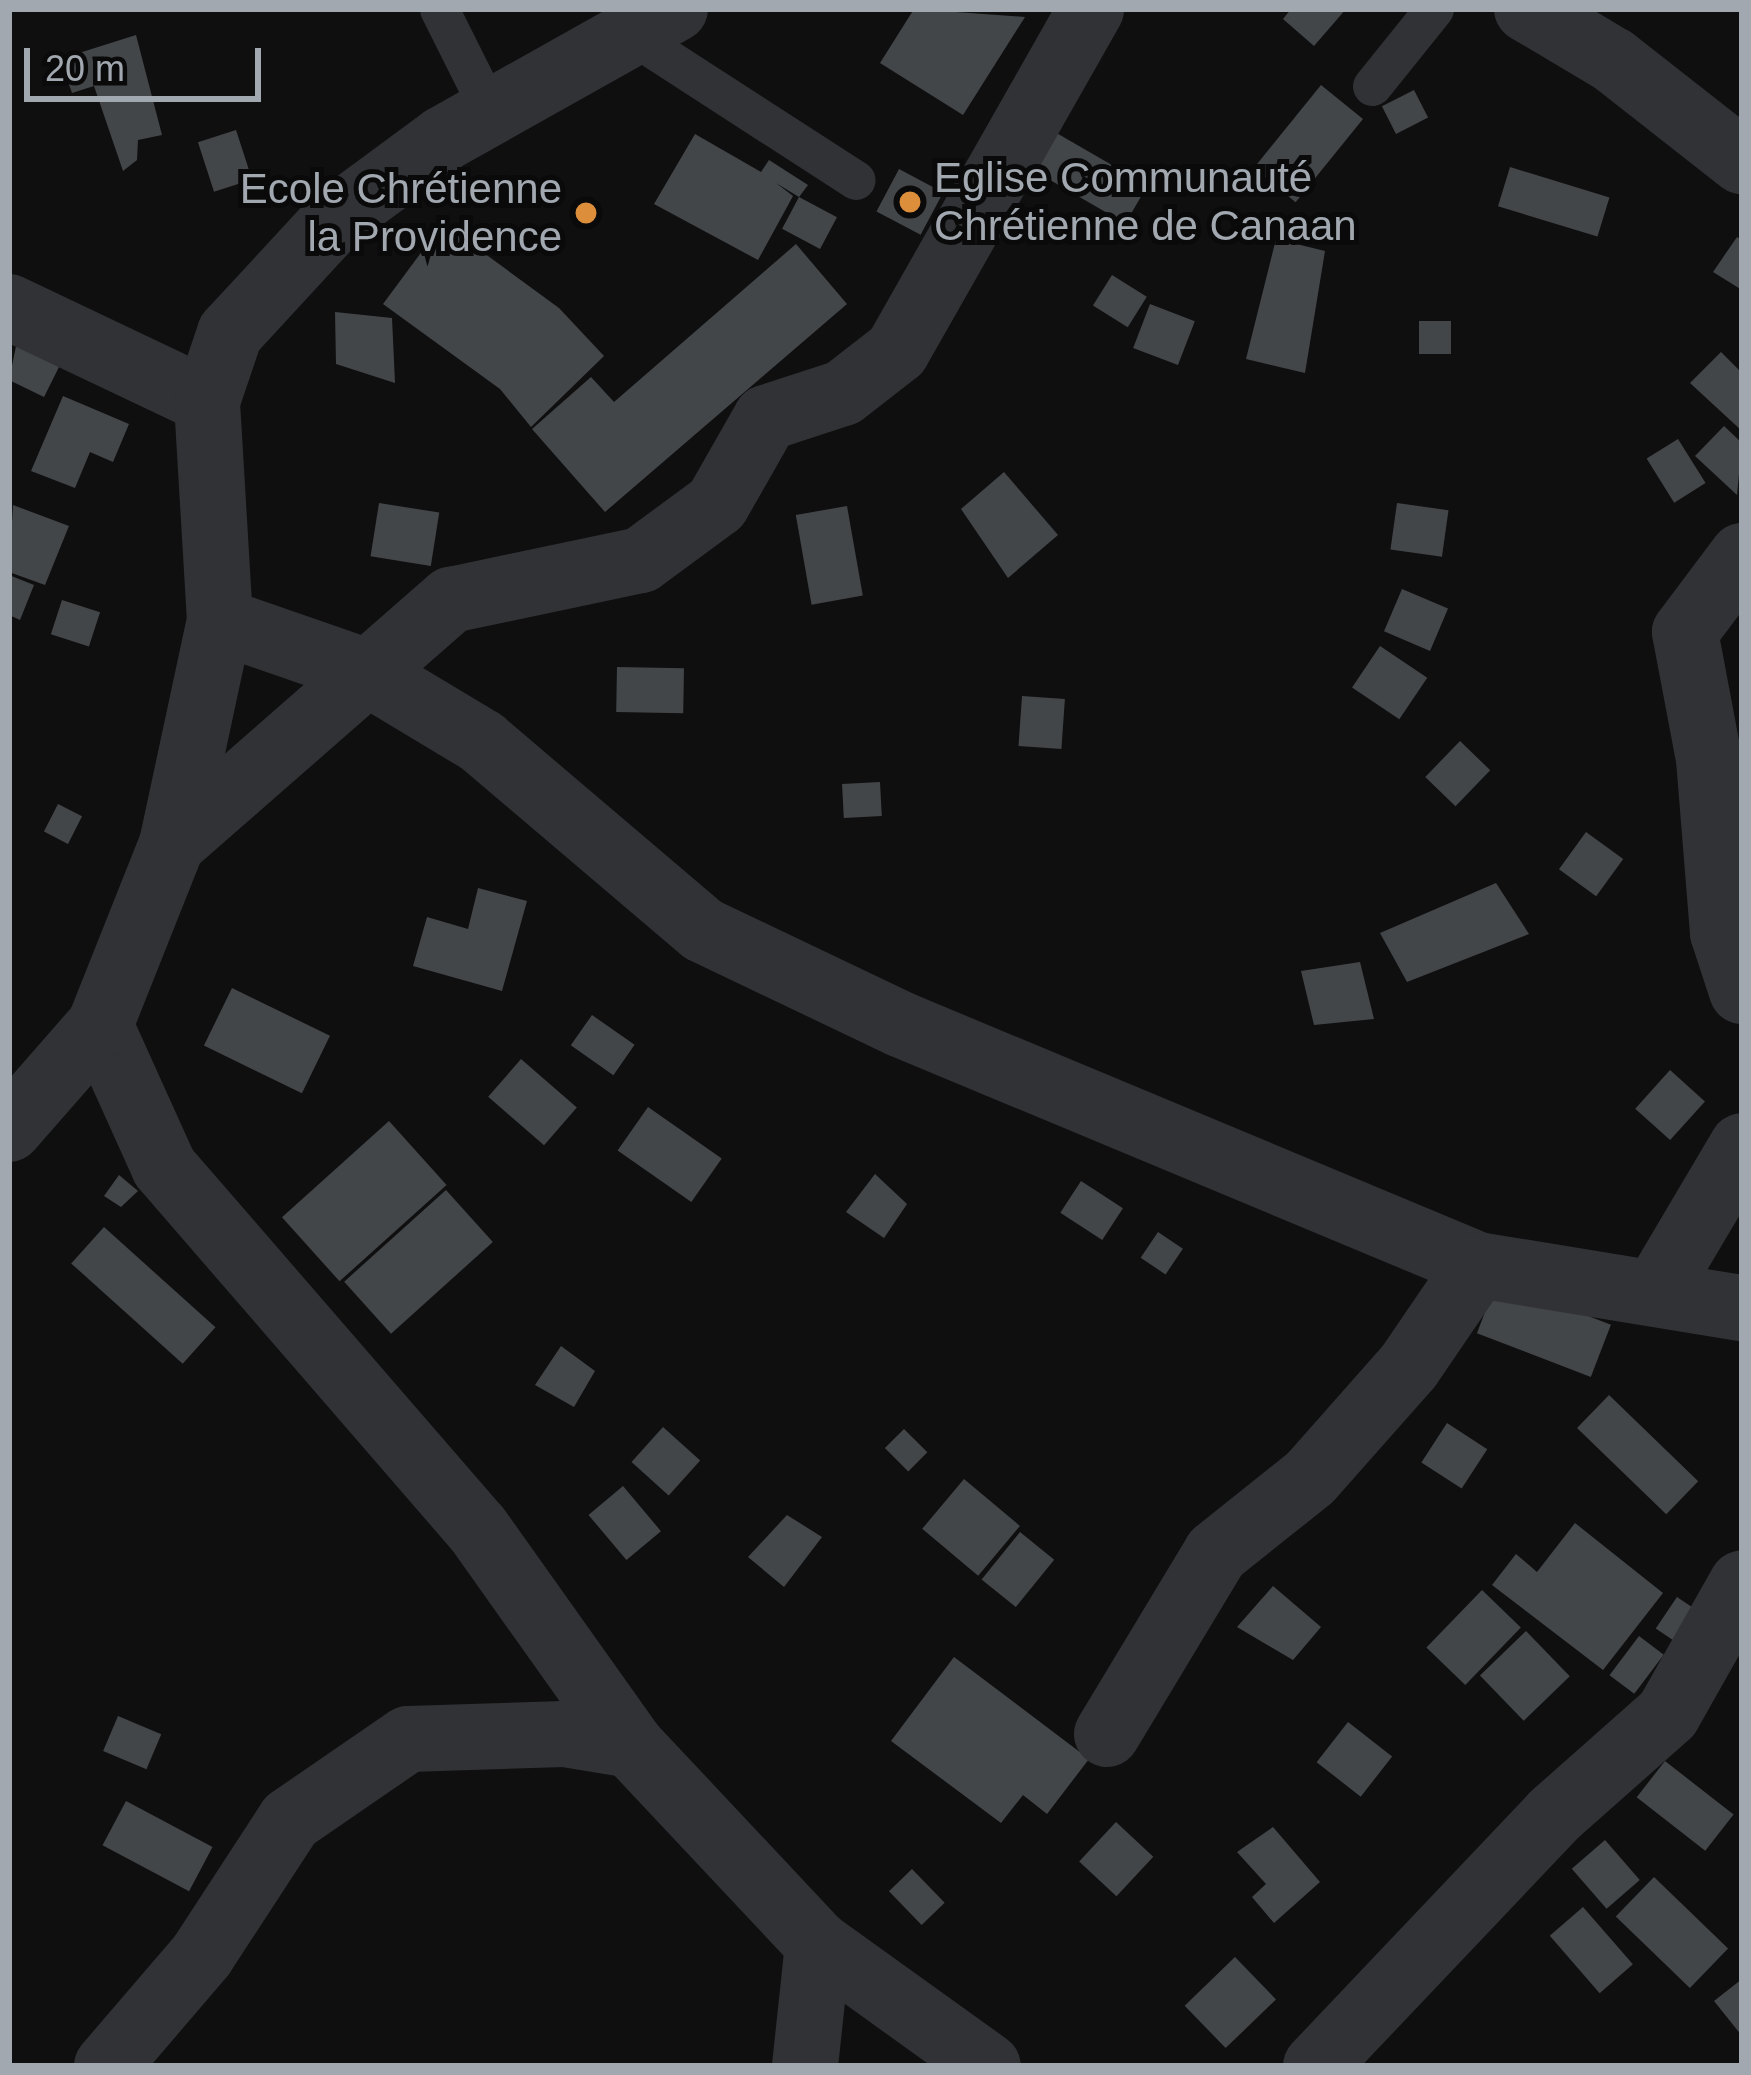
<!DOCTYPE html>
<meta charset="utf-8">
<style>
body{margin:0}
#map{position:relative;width:1751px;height:2075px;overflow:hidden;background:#0f0f10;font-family:Arial,sans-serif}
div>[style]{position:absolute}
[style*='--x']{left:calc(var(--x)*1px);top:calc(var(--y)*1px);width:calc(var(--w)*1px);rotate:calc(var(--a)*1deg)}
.building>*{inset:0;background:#434648;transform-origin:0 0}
.lane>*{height:39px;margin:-19.5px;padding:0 19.5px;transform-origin:19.5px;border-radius:19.5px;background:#313235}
.street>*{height:66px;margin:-33px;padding:0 33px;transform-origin:33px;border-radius:33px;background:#313235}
.dots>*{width:33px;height:33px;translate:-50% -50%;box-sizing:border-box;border:6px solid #0a0a0b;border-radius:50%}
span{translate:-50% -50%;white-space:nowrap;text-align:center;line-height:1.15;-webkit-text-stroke:10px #0a0a0b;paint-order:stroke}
.poi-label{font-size:42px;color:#a2a8b0}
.left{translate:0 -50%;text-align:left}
.right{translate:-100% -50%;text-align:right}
.frame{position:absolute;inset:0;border:12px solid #a2a8b0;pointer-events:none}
.scale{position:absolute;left:24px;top:48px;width:237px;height:54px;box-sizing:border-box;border:6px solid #a2a8b0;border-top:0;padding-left:15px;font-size:36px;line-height:42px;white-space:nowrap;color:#a2a8b0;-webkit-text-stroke:9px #0a0a0b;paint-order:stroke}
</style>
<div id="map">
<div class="building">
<div style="clip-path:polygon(914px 9px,1025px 17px,963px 115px,880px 63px)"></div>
<div style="clip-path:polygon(1291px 9px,1346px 9px,1314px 46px,1283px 19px)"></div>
<div style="clip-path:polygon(136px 35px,162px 135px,138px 140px,137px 160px,123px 171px,94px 86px,72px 93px,60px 59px)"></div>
<div style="left:1321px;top:85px;width:54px;height:107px;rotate:39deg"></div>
<div style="left:1414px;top:90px;width:31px;height:36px;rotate:63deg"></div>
<div style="left:236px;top:130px;width:52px;height:40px;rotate:72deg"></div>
<div style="left:1053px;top:131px;width:109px;height:44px;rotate:30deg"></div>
<div style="clip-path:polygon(695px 134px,761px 172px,769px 160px,808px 185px,799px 197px,776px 183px,793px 196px,758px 260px,654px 204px)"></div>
<div style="left:1510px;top:167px;width:104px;height:41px;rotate:17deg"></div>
<div style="left:899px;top:169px;width:50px;height:48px;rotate:28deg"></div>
<div style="left:799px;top:197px;width:43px;height:36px;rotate:28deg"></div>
<div style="clip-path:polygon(443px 223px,559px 308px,604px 356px,531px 427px,500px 389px,383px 304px)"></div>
<div style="clip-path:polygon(1737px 237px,1742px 240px,1742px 290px,1713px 272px)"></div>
<div style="clip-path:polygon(1276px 239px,1325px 251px,1305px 373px,1246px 359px)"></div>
<div style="clip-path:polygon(796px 244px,847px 304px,605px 512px,532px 429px,591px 377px,614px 402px)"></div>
<div style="left:1112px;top:275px;width:41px;height:36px;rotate:32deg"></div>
<div style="left:1150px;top:304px;width:48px;height:47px;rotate:21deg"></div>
<div style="clip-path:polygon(335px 312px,392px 318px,395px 383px,336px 364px)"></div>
<div style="left:1419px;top:321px;width:32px;height:33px"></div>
<div style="clip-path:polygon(21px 322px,69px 347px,44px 397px,9px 380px)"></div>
<div style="clip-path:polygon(1721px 352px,1742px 373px,1742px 431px,1690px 383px)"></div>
<div style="clip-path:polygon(63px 396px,129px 424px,113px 462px,90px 452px,75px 488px,31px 471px)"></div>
<div style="clip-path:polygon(1724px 426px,1742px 443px,1737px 495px,1695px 456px)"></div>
<div style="left:1678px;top:439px;width:52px;height:37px;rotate:58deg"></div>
<div style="clip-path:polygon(1004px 472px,1058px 535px,1008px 578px,961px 509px)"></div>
<div style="left:379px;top:503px;width:61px;height:54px;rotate:9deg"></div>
<div style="left:1397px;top:503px;width:52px;height:47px;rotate:8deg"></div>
<div style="clip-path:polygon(13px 505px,69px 526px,45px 585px,9px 572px)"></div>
<div style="left:847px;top:506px;width:91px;height:52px;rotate:80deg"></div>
<div style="clip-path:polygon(9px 575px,34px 585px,20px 620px,9px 615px)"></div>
<div style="left:1402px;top:589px;width:50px;height:46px;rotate:23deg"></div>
<div style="left:62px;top:600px;width:40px;height:36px;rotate:18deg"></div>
<div style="left:1380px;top:646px;width:57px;height:50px;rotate:34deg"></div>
<div style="left:617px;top:667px;width:67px;height:45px;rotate:1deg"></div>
<div style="left:1022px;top:696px;width:43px;height:50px;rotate:4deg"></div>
<div style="left:1460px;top:741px;width:42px;height:50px;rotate:44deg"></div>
<div style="left:880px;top:782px;width:34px;height:38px;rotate:87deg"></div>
<div style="left:58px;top:804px;width:27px;height:31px;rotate:27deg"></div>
<div style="left:1586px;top:832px;width:46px;height:46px;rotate:36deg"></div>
<div style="clip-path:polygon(1496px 883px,1529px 934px,1407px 982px,1380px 933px)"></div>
<div style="clip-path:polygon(478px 888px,527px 901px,502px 991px,413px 966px,427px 917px,468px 929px)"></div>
<div style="clip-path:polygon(1360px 962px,1374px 1019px,1314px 1025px,1301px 971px)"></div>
<div style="left:232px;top:988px;width:109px;height:64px;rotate:26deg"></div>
<div style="left:592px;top:1015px;width:52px;height:37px;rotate:35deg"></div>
<div style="left:521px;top:1059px;width:74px;height:50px;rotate:41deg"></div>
<div style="left:1670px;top:1070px;width:47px;height:52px;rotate:42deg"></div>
<div style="left:648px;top:1107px;width:90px;height:53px;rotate:35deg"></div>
<div style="left:389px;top:1121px;width:86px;height:144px;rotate:48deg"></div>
<div style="clip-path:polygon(875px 1174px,907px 1204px,884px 1238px,846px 1212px)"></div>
<div style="clip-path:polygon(119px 1175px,138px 1191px,121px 1207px,104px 1196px)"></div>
<div style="left:1081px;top:1181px;width:50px;height:38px;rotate:33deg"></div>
<div style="left:446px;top:1190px;width:70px;height:137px;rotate:48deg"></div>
<div style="left:104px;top:1227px;width:150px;height:49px;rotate:42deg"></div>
<div style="left:1158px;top:1232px;width:30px;height:31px;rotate:34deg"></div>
<div style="left:1497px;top:1281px;width:122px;height:56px;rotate:21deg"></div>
<div style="clip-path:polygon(561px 1346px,595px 1371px,574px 1407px,535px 1385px)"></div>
<div style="left:1609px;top:1395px;width:124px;height:46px;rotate:44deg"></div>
<div style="left:1447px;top:1423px;width:48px;height:47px;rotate:33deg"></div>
<div style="left:663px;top:1427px;width:50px;height:47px;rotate:42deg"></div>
<div style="left:904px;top:1429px;width:33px;height:27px;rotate:45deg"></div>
<div style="left:964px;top:1479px;width:73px;height:65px;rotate:40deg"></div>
<div style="left:623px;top:1486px;width:59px;height:45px;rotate:50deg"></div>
<div style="clip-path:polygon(787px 1515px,822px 1537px,784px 1587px,748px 1557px)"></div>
<div style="clip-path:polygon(1575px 1523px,1663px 1593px,1603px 1670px,1492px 1585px,1516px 1554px,1537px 1572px)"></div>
<div style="left:1020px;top:1532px;width:44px;height:61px;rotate:39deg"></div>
<div style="clip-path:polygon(1273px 1586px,1321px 1627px,1293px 1660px,1237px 1627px)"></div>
<div style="left:1482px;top:1590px;width:54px;height:80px;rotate:44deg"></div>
<div style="left:1677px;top:1597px;width:34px;height:38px;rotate:34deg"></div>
<div style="left:1526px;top:1631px;width:63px;height:64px;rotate:46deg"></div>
<div style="left:1639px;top:1636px;width:31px;height:49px;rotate:37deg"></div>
<div style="clip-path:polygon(954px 1657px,1089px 1759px,1047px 1814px,1023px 1795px,1001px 1823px,891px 1741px)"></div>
<div style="left:118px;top:1716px;width:47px;height:38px;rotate:23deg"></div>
<div style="left:1348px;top:1722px;width:56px;height:51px;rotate:38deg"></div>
<div style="left:1665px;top:1761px;width:87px;height:46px;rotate:38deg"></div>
<div style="left:126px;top:1801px;width:98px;height:50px;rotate:28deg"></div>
<div style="left:1116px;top:1822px;width:51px;height:54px;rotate:43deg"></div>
<div style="clip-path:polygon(1273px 1827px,1320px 1882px,1274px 1923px,1252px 1897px,1266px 1884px,1237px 1852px)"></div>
<div style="left:1605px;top:1840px;width:53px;height:44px;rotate:49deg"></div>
<div style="left:912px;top:1869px;width:47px;height:32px;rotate:46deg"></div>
<div style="left:1654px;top:1877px;width:103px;height:55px;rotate:44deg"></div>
<div style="left:1583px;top:1907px;width:76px;height:44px;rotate:49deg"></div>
<div style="left:1235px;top:1957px;width:59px;height:70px;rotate:46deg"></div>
<div style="clip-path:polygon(1742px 1979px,1742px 2036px,1714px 2001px)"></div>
</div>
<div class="lane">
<div style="--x:439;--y:9;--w:116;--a:63.4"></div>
<div style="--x:633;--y:36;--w:265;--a:32.9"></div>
<div style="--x:1372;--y:86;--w:99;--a:-51.2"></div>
</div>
<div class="street">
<div style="--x:1527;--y:9;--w:100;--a:30.7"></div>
<div style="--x:1613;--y:60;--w:164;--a:38.1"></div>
<div style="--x:9;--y:307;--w:219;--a:25.4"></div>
<div style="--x:1742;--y:556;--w:95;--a:126.9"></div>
<div style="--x:1685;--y:632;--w:129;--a:79.3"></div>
<div style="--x:1709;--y:759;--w:175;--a:85.4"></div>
<div style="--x:1723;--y:933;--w:61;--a:71.9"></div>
<div style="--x:220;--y:621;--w:152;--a:19.1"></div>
<div style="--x:364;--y:671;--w:138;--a:31"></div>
<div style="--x:482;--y:742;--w:290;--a:40.4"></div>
<div style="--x:703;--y:930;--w:218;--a:25.5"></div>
<div style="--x:900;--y:1024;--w:626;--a:22.63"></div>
<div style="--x:1478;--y:1265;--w:267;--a:9.3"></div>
<div style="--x:172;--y:844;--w:371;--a:-41.2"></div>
<div style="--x:451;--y:600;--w:194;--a:-11.9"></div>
<div style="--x:641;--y:560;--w:94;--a:-36.4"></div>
<div style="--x:717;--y:504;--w:99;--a:-60.3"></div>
<div style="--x:766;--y:418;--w:81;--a:-18"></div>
<div style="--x:843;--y:393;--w:68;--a:-37.9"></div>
<div style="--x:897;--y:351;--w:393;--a:-60.4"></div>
<div style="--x:100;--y:1025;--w:156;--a:65.7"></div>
<div style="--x:164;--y:1167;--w:478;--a:49.1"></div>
<div style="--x:477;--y:1528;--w:266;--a:54.6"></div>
<div style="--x:631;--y:1745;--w:273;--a:46.8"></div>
<div style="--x:818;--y:1944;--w:209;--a:35.7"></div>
<div style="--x:9;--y:1129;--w:138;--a:-48.8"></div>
<div style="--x:100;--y:1025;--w:195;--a:-68.3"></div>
<div style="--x:172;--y:844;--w:228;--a:-77.9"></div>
<div style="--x:220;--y:621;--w:220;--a:-93.4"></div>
<div style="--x:207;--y:401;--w:72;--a:-71.3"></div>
<div style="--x:230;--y:333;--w:156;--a:-47.3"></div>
<div style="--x:336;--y:218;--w:133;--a:-36.4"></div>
<div style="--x:443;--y:139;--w:266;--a:-29.3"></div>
<div style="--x:1657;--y:1290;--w:167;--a:-59.4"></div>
<div style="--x:1107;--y:1734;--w:211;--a:-58.9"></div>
<div style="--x:1216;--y:1553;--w:120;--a:-38.6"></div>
<div style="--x:1310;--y:1478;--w:149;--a:-48.5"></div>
<div style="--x:1409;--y:1366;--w:122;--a:-55.7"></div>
<div style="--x:107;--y:2066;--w:146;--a:-49.4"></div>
<div style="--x:202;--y:1955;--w:161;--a:-56.9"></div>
<div style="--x:290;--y:1820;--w:143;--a:-34.5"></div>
<div style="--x:408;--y:1739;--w:156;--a:-1.8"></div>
<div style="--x:564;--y:1734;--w:68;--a:9.3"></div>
<div style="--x:805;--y:2066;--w:123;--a:-83.9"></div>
<div style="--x:1316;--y:2066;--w:346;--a:-46.5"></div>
<div style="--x:1554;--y:1815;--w:152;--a:-41.5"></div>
<div style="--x:1668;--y:1714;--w:150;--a:-60.5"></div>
</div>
<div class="dots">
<div style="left:910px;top:202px;background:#dc8e3b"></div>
<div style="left:586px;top:213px;background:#dc8e3b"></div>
</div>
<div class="poi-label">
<span class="left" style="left:934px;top:202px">Eglise Communauté<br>Chrétienne de Canaan</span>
<span class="right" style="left:562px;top:213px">Ecole Chrétienne<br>la Providence</span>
</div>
<div class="frame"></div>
<div class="scale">20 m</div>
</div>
